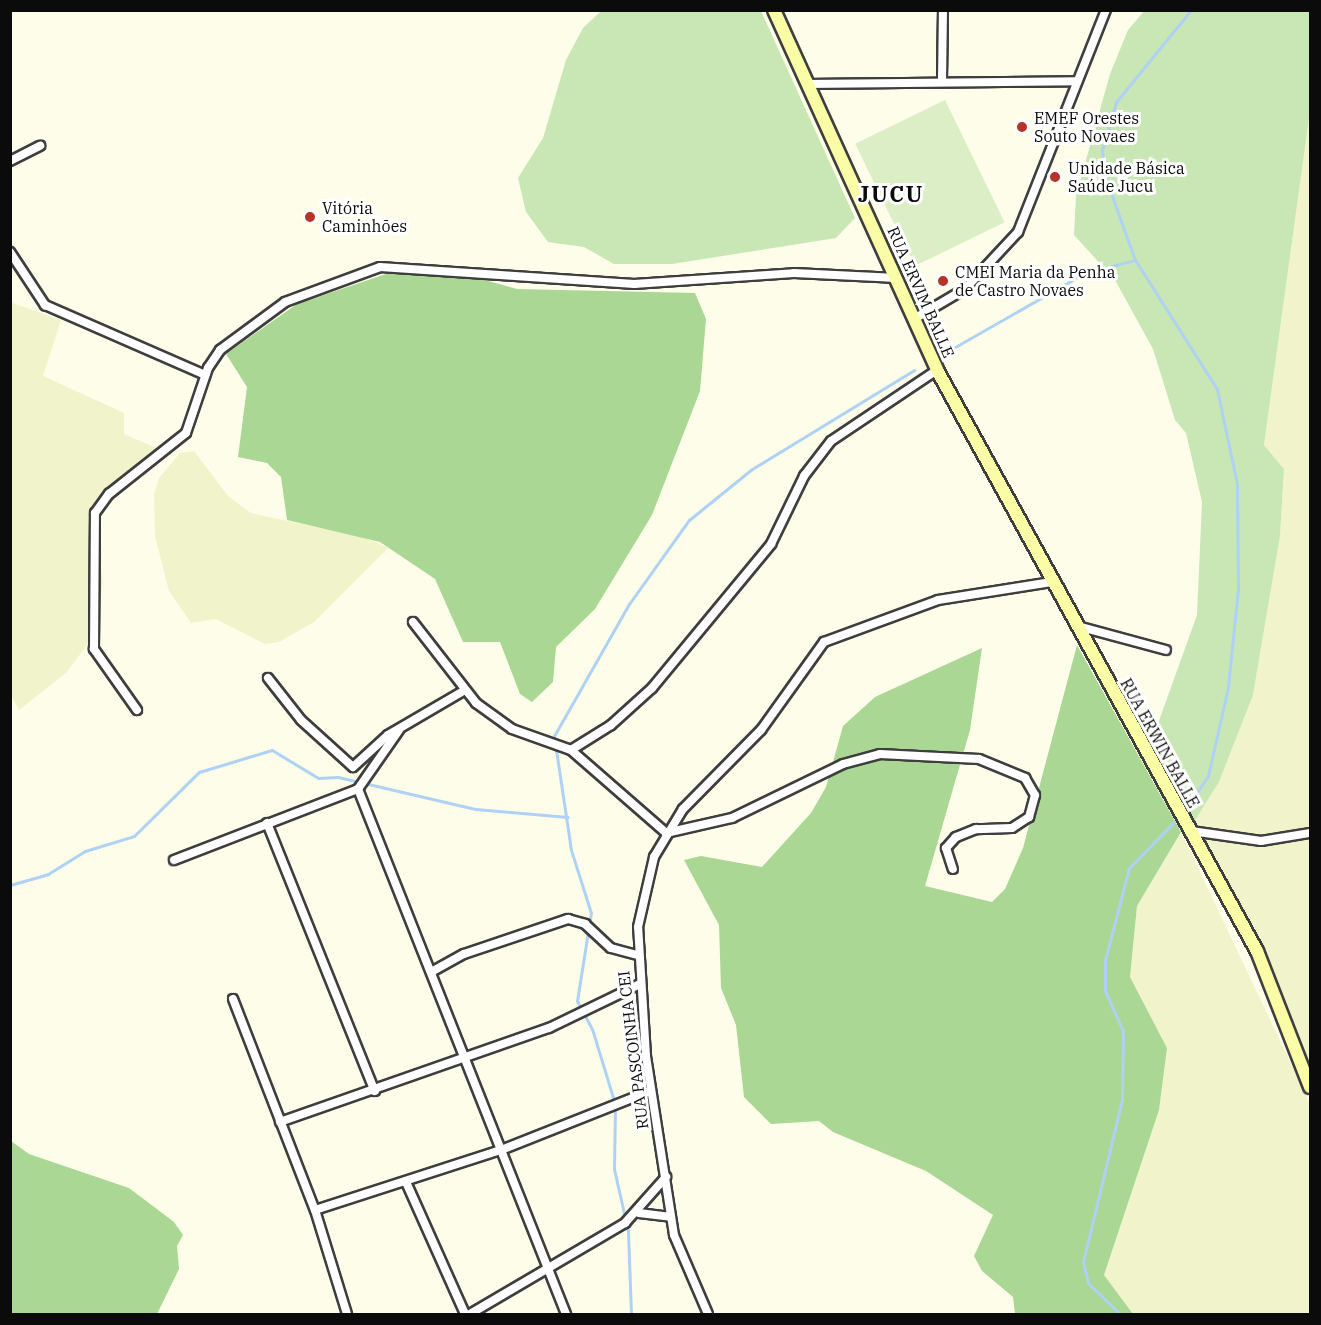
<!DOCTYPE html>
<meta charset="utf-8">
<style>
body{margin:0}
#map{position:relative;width:1321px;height:1325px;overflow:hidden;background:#fefde9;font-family:"IBM Plex Serif",serif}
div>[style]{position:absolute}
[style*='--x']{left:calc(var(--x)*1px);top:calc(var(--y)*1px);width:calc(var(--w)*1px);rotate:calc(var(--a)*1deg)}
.farmland>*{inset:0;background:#f1f3cb}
.green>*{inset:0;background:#c8e7b5}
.forest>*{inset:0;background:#aad794}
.pitch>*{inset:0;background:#dbeec6;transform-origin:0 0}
.stream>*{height:3px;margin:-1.5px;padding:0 1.5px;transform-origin:1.5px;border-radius:1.5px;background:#afd2f4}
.roads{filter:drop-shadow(2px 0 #3e3e3e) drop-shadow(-2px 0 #3e3e3e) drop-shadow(0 2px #3e3e3e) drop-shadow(0 -2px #3e3e3e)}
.street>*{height:8px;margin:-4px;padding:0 4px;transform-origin:4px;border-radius:4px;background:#fff}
.secondary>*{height:12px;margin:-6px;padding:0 6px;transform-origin:6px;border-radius:6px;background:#fbfda6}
.dots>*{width:16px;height:16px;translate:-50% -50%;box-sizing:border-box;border:3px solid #fff;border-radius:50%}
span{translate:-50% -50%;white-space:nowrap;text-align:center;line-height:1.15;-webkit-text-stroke:6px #fff;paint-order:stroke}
.poi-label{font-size:16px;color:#0b0b0b}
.left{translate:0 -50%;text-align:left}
.street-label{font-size:16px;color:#0b0b0b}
.district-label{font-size:22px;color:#0b0b0b;font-weight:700;letter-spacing:1.5px}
.frame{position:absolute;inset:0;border:12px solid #0b0b0b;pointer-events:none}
</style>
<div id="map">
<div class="farmland">
<div style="clip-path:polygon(1310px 111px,1310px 1073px,1250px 932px,1194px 822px,1219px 782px,1253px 695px,1280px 536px,1284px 469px,1264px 445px)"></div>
<div style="clip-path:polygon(10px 302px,61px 320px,43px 376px,124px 413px,124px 434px,161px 450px,96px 506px,92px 523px,103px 581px,96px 633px,66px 673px,19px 710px,10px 693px)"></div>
<div style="clip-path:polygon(194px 451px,228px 496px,251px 513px,363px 537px,388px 548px,314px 622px,279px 642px,265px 644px,216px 619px,191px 623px,169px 591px,155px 536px,154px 494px,159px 478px,180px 453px)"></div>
<div style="clip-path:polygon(1181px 832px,1310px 1104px,1310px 1314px,1133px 1314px,1104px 1275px,1159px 1110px,1167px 1048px,1130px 977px,1137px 906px)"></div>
</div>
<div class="green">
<div style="clip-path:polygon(1145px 10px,1310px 11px,1310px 111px,1264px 445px,1284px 469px,1280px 536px,1253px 695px,1219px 782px,1194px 822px,1151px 743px,1197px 615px,1202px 502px,1186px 433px,1175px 420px,1153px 349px,1115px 280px,1074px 235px,1076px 196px,1110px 74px,1128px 30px)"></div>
<div style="clip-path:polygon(601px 11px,761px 11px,855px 218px,836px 238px,672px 264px,614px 264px,584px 247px,548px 242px,526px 212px,518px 178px,543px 138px,566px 60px,583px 28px)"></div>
</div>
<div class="forest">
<div style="clip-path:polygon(395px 271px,481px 279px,517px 289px,695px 293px,706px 319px,700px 391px,652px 515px,595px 609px,556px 647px,553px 682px,532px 702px,520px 694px,500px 642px,463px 642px,435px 579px,380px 542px,287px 520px,281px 477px,267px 463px,238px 457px,247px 387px,226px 354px,297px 304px)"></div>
<div style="clip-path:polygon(1077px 645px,1181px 832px,1137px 906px,1130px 977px,1167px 1048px,1159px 1110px,1104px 1275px,1133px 1314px,1015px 1314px,1013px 1297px,982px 1271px,974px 1256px,993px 1215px,926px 1171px,833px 1132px,819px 1121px,771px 1124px,744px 1097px,736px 1025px,721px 988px,719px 925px,684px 860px,701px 856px,762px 867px,811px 813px,826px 787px,843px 726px,875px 697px,982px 648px,970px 730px,925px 886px,992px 902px,1005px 889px,1023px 848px)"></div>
<div style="clip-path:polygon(11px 1141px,29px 1154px,129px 1188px,174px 1222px,183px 1235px,177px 1246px,179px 1269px,157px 1314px,11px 1314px)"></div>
</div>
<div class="pitch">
<div style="left:945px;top:100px;width:136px;height:100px;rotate:64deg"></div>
</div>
<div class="stream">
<div style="--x:941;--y:355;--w:166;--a:-29.7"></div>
<div style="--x:1085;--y:273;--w:52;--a:-14.6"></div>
<div style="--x:1189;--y:804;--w:34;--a:-56"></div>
<div style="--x:1208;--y:776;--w:91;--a:-77.3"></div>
<div style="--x:1228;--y:687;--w:100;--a:-84.2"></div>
<div style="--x:1238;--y:588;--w:104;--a:-90.6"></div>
<div style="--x:1237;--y:484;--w:97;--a:-101.9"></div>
<div style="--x:1217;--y:389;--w:153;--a:-122.4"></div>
<div style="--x:1135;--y:260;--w:91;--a:-109.8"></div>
<div style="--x:1104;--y:174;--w:24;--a:-95"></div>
<div style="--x:1102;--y:150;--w:50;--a:-73.7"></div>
<div style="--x:1116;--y:102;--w:119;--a:-50.8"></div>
<div style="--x:10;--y:885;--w:40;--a:-16"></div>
<div style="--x:48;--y:874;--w:44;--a:-31.9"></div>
<div style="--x:85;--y:851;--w:51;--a:-17"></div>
<div style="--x:134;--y:836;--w:91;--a:-44.6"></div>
<div style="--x:199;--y:772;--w:76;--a:-16.8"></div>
<div style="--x:272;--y:750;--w:54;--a:31.3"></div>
<div style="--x:318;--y:778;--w:20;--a:-3"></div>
<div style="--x:338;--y:777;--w:142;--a:13.1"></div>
<div style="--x:476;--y:809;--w:92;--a:5"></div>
<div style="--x:631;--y:1314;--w:83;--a:-92.1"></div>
<div style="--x:628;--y:1231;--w:64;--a:-102.7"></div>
<div style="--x:614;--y:1169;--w:65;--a:-89.1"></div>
<div style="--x:615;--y:1104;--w:78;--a:-107"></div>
<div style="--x:592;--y:1029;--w:32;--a:-118"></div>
<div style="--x:577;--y:1001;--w:89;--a:-81"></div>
<div style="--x:591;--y:913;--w:66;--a:-107.6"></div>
<div style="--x:571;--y:850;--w:115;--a:-98.5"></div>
<div style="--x:554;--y:736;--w:152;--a:-60.4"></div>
<div style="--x:629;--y:604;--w:103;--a:-54.5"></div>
<div style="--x:689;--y:520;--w:81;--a:-39"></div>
<div style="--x:752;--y:469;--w:190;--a:-31.4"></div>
<div style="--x:1120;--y:1314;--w:45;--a:-135.9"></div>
<div style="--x:1088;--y:1283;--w:22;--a:-103"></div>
<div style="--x:1083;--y:1262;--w:167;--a:-76.5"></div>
<div style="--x:1122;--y:1100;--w:69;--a:-89.2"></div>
<div style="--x:1123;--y:1031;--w:44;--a:-114.2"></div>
<div style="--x:1105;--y:991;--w:31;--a:-90"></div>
<div style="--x:1105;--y:960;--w:95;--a:-75.4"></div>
<div style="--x:1129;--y:868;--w:67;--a:-45.6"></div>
</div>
<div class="roads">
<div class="street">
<div style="--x:942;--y:80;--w:70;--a:-89.2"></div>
<div style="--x:809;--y:84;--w:266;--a:-0.6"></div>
<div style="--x:10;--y:161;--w:34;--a:-27"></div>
<div style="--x:10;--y:252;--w:64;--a:56.6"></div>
<div style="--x:45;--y:305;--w:175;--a:23.6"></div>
<div style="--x:914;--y:319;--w:59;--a:-30.5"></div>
<div style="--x:965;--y:289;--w:78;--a:-47.1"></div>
<div style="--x:1018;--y:232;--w:239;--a:-68.4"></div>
<div style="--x:413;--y:622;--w:103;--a:52.1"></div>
<div style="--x:476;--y:703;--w:44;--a:35.8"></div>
<div style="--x:512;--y:729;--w:63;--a:19.6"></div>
<div style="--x:571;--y:750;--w:126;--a:41.1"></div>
<div style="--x:666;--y:833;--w:68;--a:-12.8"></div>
<div style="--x:732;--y:818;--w:123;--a:-25.9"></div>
<div style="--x:843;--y:764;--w:38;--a:-15"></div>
<div style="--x:880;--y:754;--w:99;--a:2.9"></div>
<div style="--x:979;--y:759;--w:50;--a:22.4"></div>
<div style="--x:1025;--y:778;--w:20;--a:60"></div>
<div style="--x:1035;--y:795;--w:23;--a:105"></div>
<div style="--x:1029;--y:817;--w:20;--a:147"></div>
<div style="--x:1012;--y:828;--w:36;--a:178"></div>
<div style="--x:976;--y:829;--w:22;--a:158"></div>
<div style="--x:956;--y:837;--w:15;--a:132"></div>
<div style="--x:946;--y:848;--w:22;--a:72"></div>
<div style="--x:1077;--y:626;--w:92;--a:15.1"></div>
<div style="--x:268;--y:678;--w:53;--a:51.8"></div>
<div style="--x:301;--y:720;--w:70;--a:42.1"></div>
<div style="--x:353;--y:767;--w:47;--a:-42.4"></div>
<div style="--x:388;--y:735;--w:89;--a:-30.3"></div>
<div style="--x:137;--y:710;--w:75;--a:-125.2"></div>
<div style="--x:94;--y:649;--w:136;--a:-89.6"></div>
<div style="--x:95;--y:513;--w:24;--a:-54"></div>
<div style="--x:109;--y:494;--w:98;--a:-38.4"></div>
<div style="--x:186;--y:433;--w:69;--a:-71.3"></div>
<div style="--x:208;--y:368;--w:22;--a:-56"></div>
<div style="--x:220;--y:350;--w:81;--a:-36.4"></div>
<div style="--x:285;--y:302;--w:101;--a:-20.2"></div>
<div style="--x:380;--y:267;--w:255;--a:3.8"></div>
<div style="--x:634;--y:284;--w:160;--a:-3.9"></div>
<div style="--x:794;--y:273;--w:103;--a:2.8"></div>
<div style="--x:571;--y:750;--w:47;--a:-32"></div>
<div style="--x:611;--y:725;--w:55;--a:-42.1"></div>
<div style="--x:652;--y:688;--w:187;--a:-50.4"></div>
<div style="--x:771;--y:544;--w:76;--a:-64.1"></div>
<div style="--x:804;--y:476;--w:44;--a:-52.4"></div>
<div style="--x:831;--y:441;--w:128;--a:-33.8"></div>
<div style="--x:358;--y:789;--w:72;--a:-55.2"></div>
<div style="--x:267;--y:823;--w:289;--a:68.1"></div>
<div style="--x:1191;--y:831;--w:71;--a:8.1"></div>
<div style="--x:1261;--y:841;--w:50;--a:-9.3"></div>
<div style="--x:174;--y:860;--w:197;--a:-21.1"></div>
<div style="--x:358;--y:789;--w:565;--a:68.39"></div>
<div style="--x:433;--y:971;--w:35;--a:-29"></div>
<div style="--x:464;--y:954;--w:110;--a:-18.6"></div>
<div style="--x:568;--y:919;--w:18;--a:16"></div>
<div style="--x:585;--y:924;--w:35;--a:43"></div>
<div style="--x:611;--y:948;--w:28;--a:15"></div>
<div style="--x:233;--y:999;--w:226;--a:68.8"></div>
<div style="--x:315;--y:1210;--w:109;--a:72.9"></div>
<div style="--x:280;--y:1122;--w:285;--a:-19.3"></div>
<div style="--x:549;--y:1028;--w:99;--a:-25.8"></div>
<div style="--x:406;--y:1182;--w:145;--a:65.9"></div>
<div style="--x:315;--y:1210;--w:195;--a:-17.9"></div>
<div style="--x:501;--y:1150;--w:160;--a:-21.6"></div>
<div style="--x:639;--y:1213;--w:32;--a:7"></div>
<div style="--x:470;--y:1314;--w:180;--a:-30.4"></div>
<div style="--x:625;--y:1223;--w:62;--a:-48.3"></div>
<div style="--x:708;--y:1314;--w:86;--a:-113.3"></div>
<div style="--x:674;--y:1235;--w:181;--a:-98.9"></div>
<div style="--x:646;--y:1056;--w:129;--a:-93.5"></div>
<div style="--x:638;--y:927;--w:72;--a:-77.1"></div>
<div style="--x:654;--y:857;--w:56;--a:-58.9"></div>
<div style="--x:683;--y:809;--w:111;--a:-45.4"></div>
<div style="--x:761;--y:730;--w:108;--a:-54.4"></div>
<div style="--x:824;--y:642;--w:121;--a:-20.2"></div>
<div style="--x:938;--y:600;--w:115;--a:-9"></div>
</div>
<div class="secondary">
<div style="--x:774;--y:10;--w:395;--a:65.6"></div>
<div style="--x:937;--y:370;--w:663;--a:61.16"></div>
<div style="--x:1257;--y:951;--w:146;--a:68.7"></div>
</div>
</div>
<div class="dots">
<div style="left:1022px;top:127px;background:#b63328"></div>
<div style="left:1055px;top:177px;background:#b63328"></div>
<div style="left:310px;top:217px;background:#b63328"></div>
<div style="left:943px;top:281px;background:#b63328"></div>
</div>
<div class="poi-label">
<span class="left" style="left:1034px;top:127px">EMEF Orestes<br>Souto Novaes</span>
<span class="left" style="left:1068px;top:177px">Unidade Básica<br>Saúde Jucu</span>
<span class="left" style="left:322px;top:217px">Vitória<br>Caminhões</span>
<span class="left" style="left:955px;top:281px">CMEI Maria da Penha<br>de Castro Novaes</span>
</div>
<div class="street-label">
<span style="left:921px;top:292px;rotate:66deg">RUA ERVIM BALLE</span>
<span style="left:1160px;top:743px;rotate:61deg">RUA ERWIN BALLE</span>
<span style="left:633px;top:1050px;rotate:-97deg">RUA PASCOINHA CEI</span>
</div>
<div class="district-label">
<span style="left:891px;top:194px">JUCU</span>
</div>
<div class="frame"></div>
</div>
